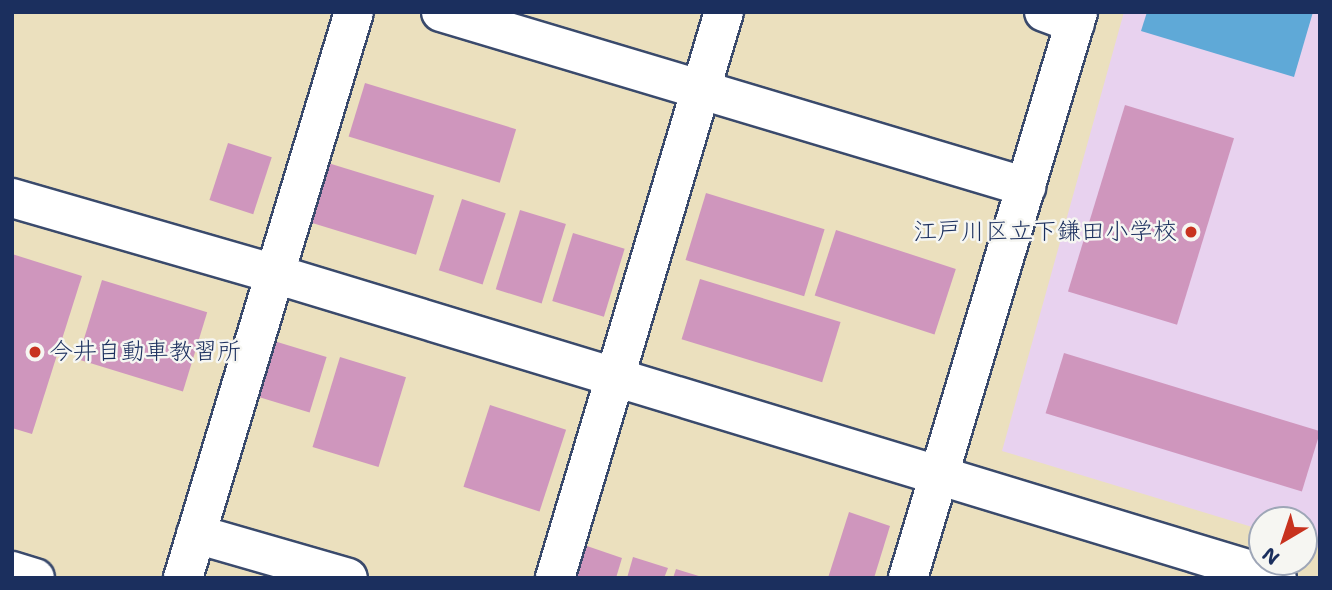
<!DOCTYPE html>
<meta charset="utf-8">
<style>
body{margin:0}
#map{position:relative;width:1332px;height:590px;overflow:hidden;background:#ebe0be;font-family:"Shantell Sans","Klee One",sans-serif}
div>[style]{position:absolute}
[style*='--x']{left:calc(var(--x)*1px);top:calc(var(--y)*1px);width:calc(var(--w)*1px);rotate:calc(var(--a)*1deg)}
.built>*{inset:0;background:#e8d2ef}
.water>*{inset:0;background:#5fa9d7}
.building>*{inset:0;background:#cf96bd;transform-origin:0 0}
.roads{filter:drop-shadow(2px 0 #3a4a6c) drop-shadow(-2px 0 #3a4a6c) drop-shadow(0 2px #3a4a6c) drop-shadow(0 -2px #3a4a6c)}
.minor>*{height:38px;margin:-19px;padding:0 19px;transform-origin:19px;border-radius:19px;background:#fff}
.dots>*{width:19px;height:19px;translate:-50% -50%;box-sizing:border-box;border:4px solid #f6f6f2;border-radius:50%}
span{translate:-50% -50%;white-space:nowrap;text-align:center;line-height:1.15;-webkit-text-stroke:5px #f6f6f2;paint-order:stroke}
.poi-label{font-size:24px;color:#1b2f5e}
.right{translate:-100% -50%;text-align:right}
.left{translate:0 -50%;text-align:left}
.frame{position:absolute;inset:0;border:14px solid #1b2f5e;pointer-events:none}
.north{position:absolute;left:1248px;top:506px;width:70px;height:70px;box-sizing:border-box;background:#f6f6f2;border:2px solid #9ea6b7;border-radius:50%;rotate:219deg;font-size:19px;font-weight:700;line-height:28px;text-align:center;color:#1b2f5e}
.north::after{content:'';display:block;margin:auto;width:24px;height:32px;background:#c8321e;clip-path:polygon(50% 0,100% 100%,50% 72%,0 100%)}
</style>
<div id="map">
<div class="built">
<div style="clip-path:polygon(1124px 12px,1320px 12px,1320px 548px,1304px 543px,1304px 520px,1262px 520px,1262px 530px,1002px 451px)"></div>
</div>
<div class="water">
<div style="clip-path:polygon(1147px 12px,1313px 12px,1294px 77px,1141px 31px)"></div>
</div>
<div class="building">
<div style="left:365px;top:83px;width:158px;height:56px;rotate:17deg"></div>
<div style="left:1125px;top:105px;width:114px;height:195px;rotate:17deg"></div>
<div style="left:228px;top:143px;width:46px;height:60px;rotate:18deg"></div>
<div style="left:328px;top:163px;width:111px;height:62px;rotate:17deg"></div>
<div style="left:706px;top:193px;width:124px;height:70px;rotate:17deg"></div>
<div style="left:462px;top:199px;width:46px;height:75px;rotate:18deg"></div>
<div style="left:520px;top:210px;width:48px;height:83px;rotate:17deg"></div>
<div style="left:836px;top:230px;width:126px;height:69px;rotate:18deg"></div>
<div style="left:573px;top:233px;width:54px;height:71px;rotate:17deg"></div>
<div style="clip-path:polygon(12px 254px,82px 276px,32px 434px,12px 428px)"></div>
<div style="left:700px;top:279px;width:147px;height:63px;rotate:17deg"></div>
<div style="left:102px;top:280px;width:110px;height:83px;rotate:17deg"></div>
<div style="left:274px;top:341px;width:55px;height:58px;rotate:17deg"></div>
<div style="left:1064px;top:353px;width:268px;height:63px;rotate:17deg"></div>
<div style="left:340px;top:357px;width:69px;height:94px;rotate:17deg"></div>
<div style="left:490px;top:405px;width:80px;height:86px;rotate:18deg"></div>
<div style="clip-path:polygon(849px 512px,890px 526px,874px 578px,828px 578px)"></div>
<div style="clip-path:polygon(584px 545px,622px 558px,616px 578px,574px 576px)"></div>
<div style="clip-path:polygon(633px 557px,668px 568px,664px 578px,627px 578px)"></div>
<div style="clip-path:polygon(676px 569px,702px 577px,702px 578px,673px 578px)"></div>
</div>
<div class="roads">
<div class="minor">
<div style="--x:441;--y:12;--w:611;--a:16.65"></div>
<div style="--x:1044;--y:12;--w:33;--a:20"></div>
<div style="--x:12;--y:198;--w:274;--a:16.1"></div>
<div style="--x:275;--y:274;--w:1047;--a:16.88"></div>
<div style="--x:196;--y:534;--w:158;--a:16.1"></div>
<div style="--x:12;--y:571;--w:24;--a:17"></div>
<div style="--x:183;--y:578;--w:591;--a:-73.19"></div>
<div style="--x:555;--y:578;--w:591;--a:-73.38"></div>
<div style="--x:908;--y:578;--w:591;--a:-73.28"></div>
</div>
</div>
<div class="dots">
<div style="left:1191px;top:232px;background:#c8321e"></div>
<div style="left:35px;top:352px;background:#c8321e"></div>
</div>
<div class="poi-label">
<span class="right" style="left:1177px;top:232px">江戸川区立下鎌田小学校</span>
<span class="left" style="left:49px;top:352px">今井自動車教習所</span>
</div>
<div class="frame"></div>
<div class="north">N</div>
</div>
